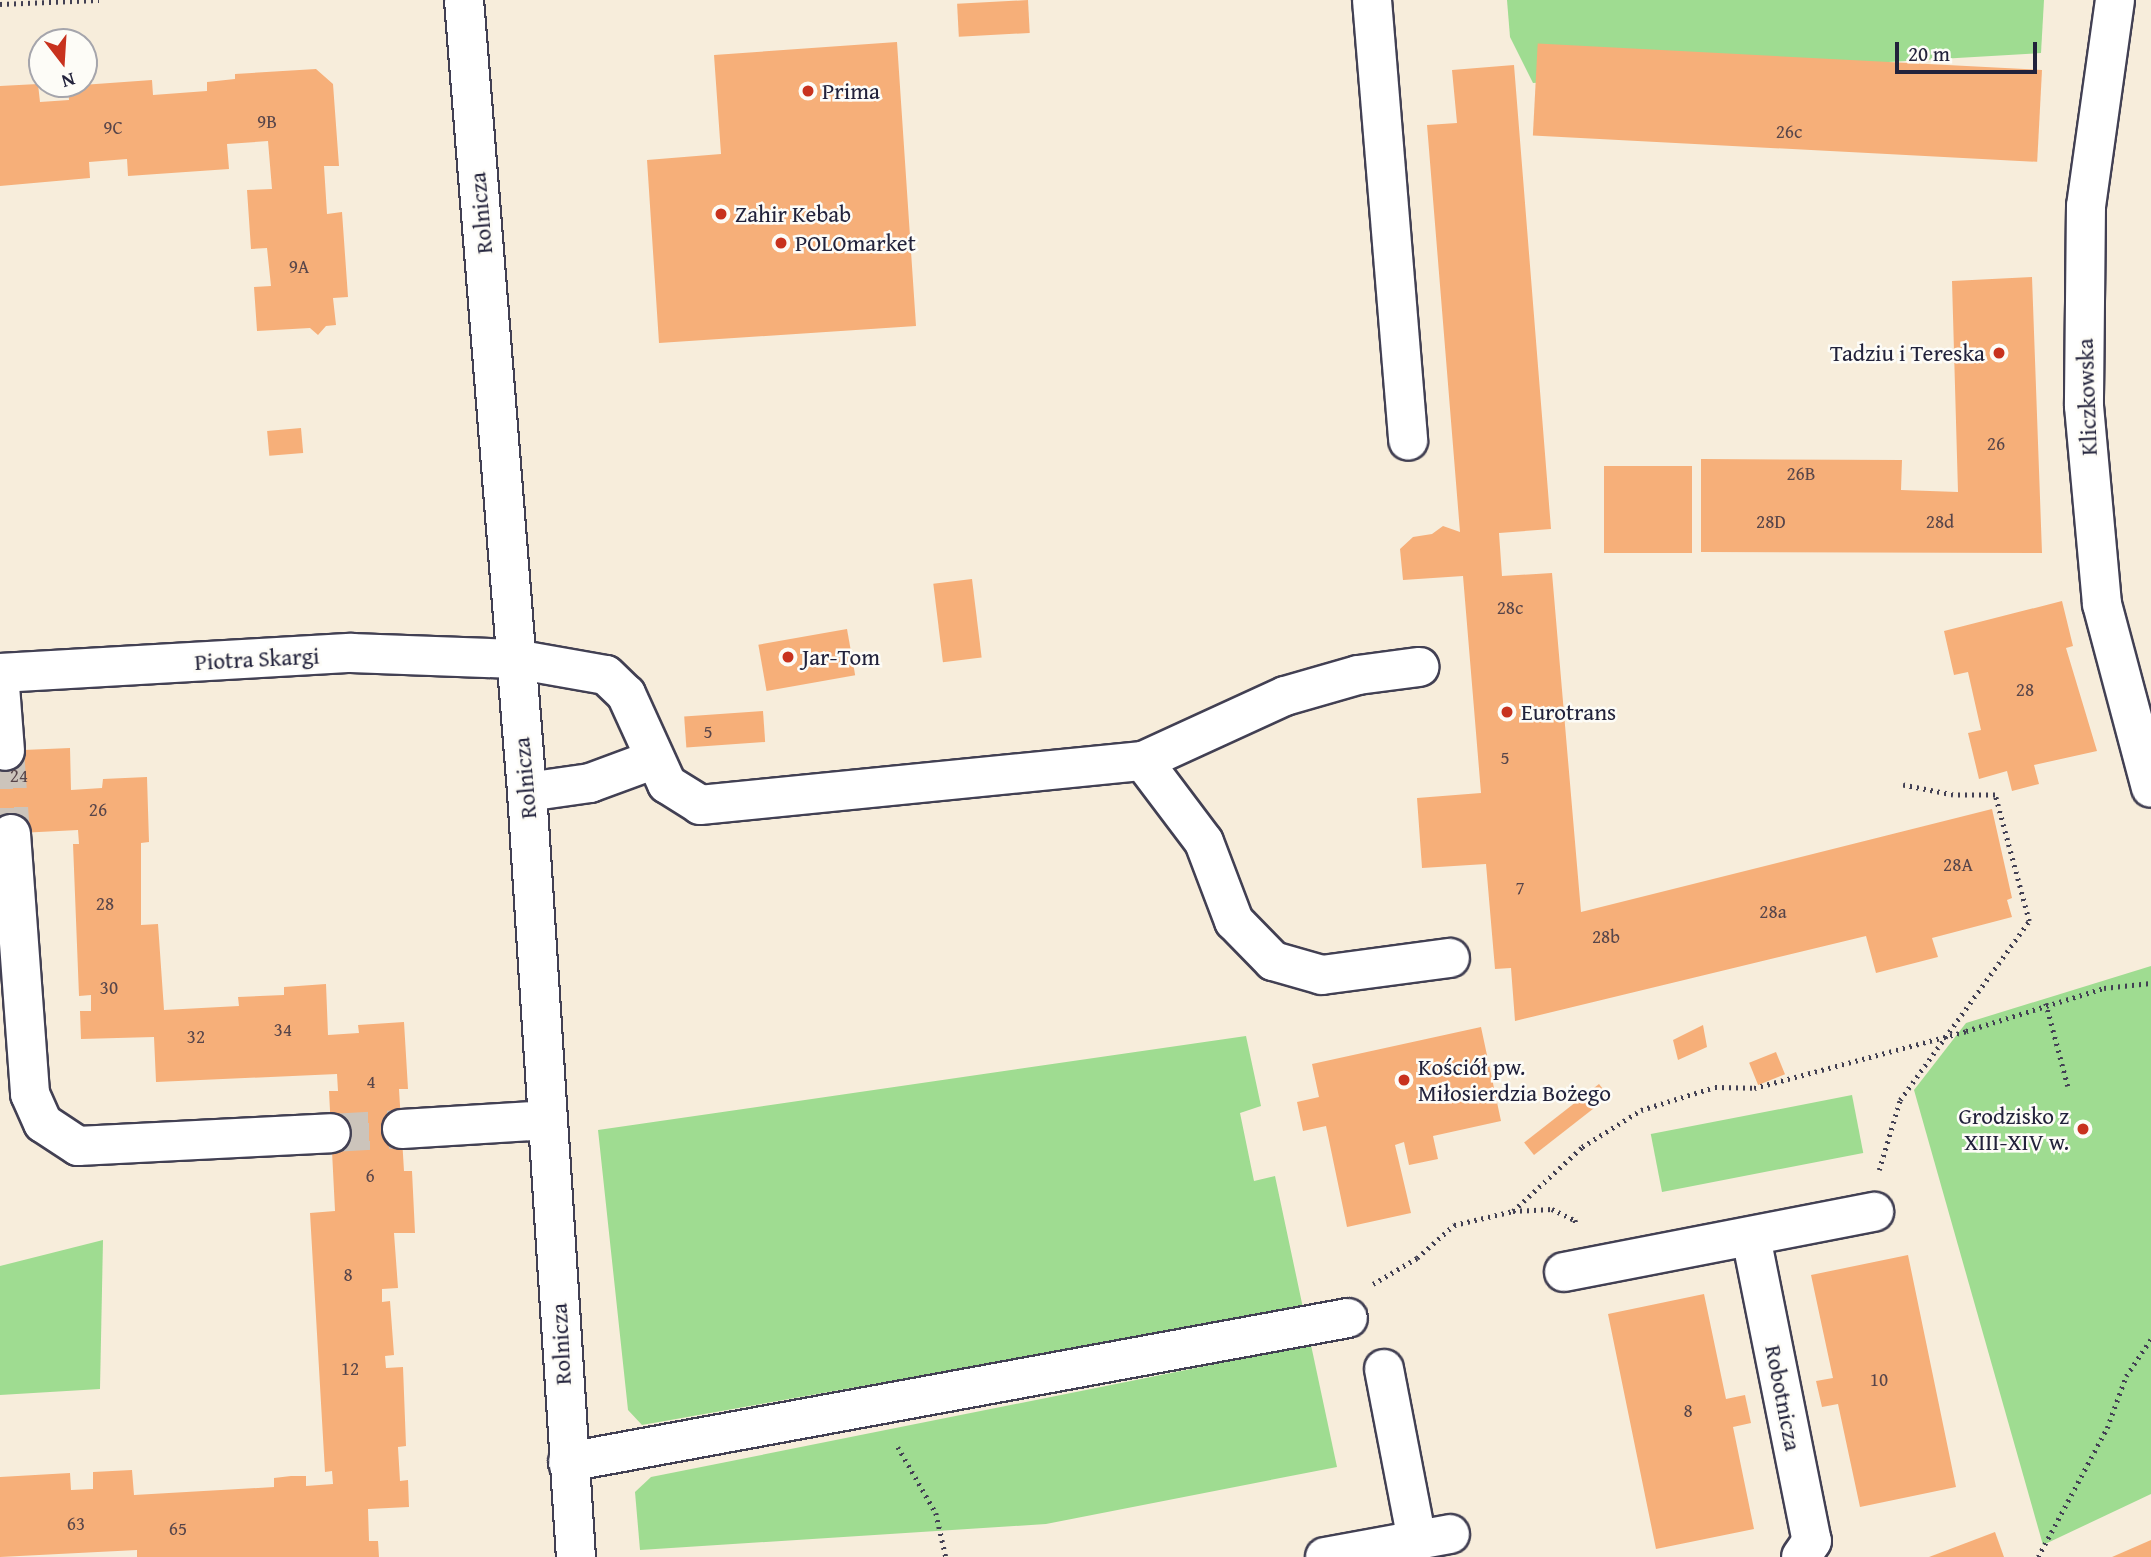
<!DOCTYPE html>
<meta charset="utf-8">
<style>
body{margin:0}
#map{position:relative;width:2151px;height:1557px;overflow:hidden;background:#f7eddb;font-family:"Gentium Book Plus",serif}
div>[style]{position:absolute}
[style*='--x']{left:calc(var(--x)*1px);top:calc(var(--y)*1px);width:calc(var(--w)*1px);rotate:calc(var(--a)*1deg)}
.green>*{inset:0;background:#9fdc91;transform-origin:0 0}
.building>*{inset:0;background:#f6af79;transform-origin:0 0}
.minor-tunnel>*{height:38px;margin-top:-19px;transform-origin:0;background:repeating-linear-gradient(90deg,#ccc4bb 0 38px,transparent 0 57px)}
.path>*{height:4.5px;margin-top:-2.25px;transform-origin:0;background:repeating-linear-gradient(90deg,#424053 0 2px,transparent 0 7px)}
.roads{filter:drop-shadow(2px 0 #424053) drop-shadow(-2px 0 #424053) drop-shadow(0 2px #424053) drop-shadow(0 -2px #424053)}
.minor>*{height:38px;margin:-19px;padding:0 19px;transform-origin:19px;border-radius:19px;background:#fff}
.dots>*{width:19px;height:19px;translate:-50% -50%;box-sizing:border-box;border:4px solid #fdfcf7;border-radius:50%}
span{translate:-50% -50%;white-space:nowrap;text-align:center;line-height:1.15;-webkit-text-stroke:5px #fdfcf7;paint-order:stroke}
.number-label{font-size:19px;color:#57454a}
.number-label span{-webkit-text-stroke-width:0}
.poi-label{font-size:23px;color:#22223b}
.left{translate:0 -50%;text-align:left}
.right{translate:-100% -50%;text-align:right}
.street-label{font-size:23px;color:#22223b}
.north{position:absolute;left:28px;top:28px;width:70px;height:70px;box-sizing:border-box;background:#fdfcf7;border:2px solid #a5a5ac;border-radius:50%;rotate:163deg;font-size:19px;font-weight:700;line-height:28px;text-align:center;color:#22223b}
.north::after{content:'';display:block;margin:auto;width:24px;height:32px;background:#c8321e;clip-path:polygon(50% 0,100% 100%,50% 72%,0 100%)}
.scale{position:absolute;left:1895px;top:42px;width:142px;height:32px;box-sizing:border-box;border:4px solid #22223b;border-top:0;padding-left:9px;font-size:21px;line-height:24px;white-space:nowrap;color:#22223b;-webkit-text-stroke:5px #fdfcf7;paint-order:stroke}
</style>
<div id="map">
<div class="green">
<div style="clip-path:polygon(1507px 0,2044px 0,2041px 53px,1533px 83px,1510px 37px)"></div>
<div style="clip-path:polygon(2151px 966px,2151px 1494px,2043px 1545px,1914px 1090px,1966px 1023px)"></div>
<div style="clip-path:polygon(1246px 1036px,1261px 1106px,1240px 1113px,1254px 1181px,1275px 1176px,1303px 1308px,642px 1425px,628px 1410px,598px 1130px)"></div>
<div style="left:1852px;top:1095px;width:59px;height:205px;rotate:79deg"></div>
<div style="clip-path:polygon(103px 1240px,100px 1389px,0 1395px,0 1266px)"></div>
<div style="clip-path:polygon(1311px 1345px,1337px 1467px,1046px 1524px,640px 1550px,635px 1492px,651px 1477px)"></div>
</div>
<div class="building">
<div style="left:1028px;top:0;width:33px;height:71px;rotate:87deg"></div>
<div style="clip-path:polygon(897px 42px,916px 326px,659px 343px,647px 160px,721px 154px,714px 55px)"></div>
<div style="clip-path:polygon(1514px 65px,1551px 529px,1499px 533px,1502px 576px,1552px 573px,1581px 912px,1992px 809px,2012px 898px,2007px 900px,2012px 917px,1932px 938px,1938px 957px,1876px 973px,1866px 936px,1515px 1021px,1511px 968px,1495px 969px,1486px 864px,1422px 868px,1417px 798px,1481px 793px,1463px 576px,1403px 580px,1400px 549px,1413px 537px,1432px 534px,1443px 526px,1460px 532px,1427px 125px,1457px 123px,1452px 70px)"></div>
<div style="clip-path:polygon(316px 69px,333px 84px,339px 166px,324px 166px,327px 214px,342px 212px,348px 297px,333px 298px,336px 325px,326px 326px,318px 335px,310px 328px,257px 331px,254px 287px,271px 286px,267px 248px,251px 249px,247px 190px,272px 189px,268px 141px,227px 144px,229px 169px,128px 176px,127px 159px,89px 162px,90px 178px,0 186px,0 86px,38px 84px,40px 102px,69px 100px,68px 86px,152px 80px,153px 95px,207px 91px,207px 82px,235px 79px,235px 74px)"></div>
<div style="left:2042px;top:70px;width:92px;height:505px;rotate:93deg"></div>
<div style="clip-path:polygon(2032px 277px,2042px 553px,1701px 552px,1701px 459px,1902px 460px,1901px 490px,1958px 492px,1952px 281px)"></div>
<div style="left:301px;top:428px;width:25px;height:34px;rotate:85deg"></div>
<div style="left:1604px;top:466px;width:88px;height:87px"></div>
<div style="left:972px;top:579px;width:79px;height:39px;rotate:83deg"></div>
<div style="clip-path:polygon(2062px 601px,2073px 646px,2066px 648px,2097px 751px,2034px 765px,2039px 784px,2012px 791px,2007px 771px,1979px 779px,1968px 733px,1981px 730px,1968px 672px,1954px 675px,1944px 631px)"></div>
<div style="left:847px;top:629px;width:47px;height:90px;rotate:80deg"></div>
<div style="left:763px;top:711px;width:31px;height:79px;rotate:86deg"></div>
<div style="clip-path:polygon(70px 748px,71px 790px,102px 788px,103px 779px,147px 777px,149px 842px,141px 843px,141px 925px,158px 924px,164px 1010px,239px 1006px,238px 997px,284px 995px,284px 987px,326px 984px,328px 1035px,359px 1033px,358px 1025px,404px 1022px,408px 1089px,399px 1089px,404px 1171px,412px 1171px,415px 1233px,394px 1233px,398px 1288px,382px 1289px,382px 1302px,390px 1301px,394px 1355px,385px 1356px,386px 1368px,403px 1367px,406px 1446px,398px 1447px,400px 1481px,408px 1480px,409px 1507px,368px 1509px,369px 1541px,378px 1541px,379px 1557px,137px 1557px,137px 1550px,0 1557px,0 1477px,70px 1473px,71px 1490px,93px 1489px,93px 1472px,132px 1470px,134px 1495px,274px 1487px,274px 1478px,291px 1476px,306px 1476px,306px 1486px,333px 1484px,332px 1471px,325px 1472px,310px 1213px,335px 1211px,329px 1091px,338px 1091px,337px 1074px,156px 1082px,154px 1037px,81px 1039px,80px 1011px,91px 1011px,91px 995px,79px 996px,73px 844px,79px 844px,78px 830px,0 834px,0 751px)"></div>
<div style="clip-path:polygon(1703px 1025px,1707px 1047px,1678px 1060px,1673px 1040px)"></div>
<div style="clip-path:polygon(1481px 1027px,1501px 1121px,1433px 1136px,1438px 1159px,1409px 1165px,1404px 1142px,1395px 1145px,1411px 1213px,1347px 1227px,1326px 1126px,1303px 1131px,1297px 1102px,1319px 1097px,1312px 1064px)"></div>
<div style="left:1776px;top:1052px;width:24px;height:29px;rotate:68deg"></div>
<div style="left:1599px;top:1084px;width:16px;height:95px;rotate:52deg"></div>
<div style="clip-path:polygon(1908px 1255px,1956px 1487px,1860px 1507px,1838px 1404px,1822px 1407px,1816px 1381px,1833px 1378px,1811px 1275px)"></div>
<div style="clip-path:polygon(1704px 1294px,1726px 1399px,1745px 1395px,1751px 1423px,1733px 1427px,1754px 1529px,1656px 1549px,1608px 1314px)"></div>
<div style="clip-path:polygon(1995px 1532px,2004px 1557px,1929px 1557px)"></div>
<div style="clip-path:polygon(2151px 1540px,2151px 1557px,2112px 1557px)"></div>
</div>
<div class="minor-tunnel">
<div style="--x:5;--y:751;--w:83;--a:85.9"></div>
<div style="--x:331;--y:1133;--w:71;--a:-3.2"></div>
</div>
<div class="path">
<div style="--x:0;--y:4;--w:99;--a:-2.3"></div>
<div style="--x:2046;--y:1003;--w:86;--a:75.2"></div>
<div style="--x:1879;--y:1170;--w:73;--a:-73.3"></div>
<div style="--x:1900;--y:1100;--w:221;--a:-54.2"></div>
<div style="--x:2029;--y:921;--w:131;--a:-105.1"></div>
<div style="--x:1995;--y:795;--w:42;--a:180"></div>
<div style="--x:1953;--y:795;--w:51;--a:-168.7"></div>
<div style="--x:1513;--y:1211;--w:94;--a:-42.8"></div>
<div style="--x:1582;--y:1147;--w:70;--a:-32.1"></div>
<div style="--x:1641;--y:1110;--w:77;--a:-17.3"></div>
<div style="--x:1715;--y:1087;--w:39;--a:1"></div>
<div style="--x:1754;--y:1088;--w:220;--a:-15"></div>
<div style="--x:1966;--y:1031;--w:145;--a:-17.3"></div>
<div style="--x:2104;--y:988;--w:47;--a:-6.1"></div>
<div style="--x:1373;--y:1284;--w:51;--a:-30.6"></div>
<div style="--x:1417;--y:1258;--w:50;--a:-41.7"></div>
<div style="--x:1454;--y:1225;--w:61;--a:-13.3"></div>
<div style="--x:1513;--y:1211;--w:39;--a:-3"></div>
<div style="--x:1552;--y:1209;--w:25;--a:26"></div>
<div style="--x:1575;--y:1220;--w:6;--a:72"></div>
<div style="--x:898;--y:1447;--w:76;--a:60.1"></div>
<div style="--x:936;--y:1513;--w:45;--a:77.2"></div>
<div style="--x:2038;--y:1557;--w:146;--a:-61.9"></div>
<div style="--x:2107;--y:1428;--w:55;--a:-69.9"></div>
<div style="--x:2126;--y:1376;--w:45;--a:-56"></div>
</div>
<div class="roads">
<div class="minor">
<div style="--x:464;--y:0;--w:795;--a:85.45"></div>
<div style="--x:527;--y:792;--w:767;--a:86.34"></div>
<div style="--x:1372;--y:0;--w:442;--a:85.3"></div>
<div style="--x:2115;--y:0;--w:208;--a:98"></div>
<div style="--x:2086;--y:206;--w:200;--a:90.6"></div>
<div style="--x:2084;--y:406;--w:199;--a:84.8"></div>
<div style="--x:2102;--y:604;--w:190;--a:75.1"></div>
<div style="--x:0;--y:673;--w:352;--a:-3.3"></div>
<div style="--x:351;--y:653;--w:164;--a:2.1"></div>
<div style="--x:515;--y:659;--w:92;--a:10"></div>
<div style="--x:606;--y:675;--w:28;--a:44"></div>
<div style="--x:626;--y:694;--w:99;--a:65.5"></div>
<div style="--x:667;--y:784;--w:39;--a:32"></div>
<div style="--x:700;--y:805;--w:445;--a:-5.7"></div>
<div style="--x:1143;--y:761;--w:156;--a:-24.6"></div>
<div style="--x:1285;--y:696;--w:76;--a:-16"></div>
<div style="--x:1358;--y:675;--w:62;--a:-7.5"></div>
<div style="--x:0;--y:686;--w:65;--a:85.6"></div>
<div style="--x:1143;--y:761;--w:101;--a:53"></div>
<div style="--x:1204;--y:842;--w:85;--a:69.2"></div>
<div style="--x:1234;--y:921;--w:56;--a:45.7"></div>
<div style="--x:1273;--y:961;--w:51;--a:15.9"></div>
<div style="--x:1322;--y:975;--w:129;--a:-7.6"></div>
<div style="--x:527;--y:792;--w:64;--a:-8.1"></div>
<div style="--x:590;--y:783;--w:69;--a:-20.3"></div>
<div style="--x:11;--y:834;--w:261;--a:85.8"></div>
<div style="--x:30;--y:1094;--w:32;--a:66"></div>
<div style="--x:43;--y:1123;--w:42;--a:33.3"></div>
<div style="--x:78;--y:1146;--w:253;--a:-2.9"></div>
<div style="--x:402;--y:1129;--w:146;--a:-3.5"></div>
<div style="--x:1751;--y:1237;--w:310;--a:78.7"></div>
<div style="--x:1812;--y:1541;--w:19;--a:125"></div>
<div style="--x:1564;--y:1272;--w:316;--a:-11"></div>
<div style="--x:1384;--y:1369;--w:174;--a:79.1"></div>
<div style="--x:568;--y:1462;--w:793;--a:-10.46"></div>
<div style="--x:1325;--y:1557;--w:127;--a:-10.4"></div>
</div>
</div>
<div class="dots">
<div style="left:808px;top:91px;background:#c8321e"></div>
<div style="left:721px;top:214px;background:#c8321e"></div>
<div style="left:781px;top:243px;background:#c8321e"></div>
<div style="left:1999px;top:353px;background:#c8321e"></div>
<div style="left:788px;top:657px;background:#c8321e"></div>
<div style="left:1507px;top:712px;background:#c8321e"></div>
<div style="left:1404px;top:1080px;background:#c8321e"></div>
<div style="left:2083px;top:1129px;background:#c8321e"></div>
</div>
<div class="number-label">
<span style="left:267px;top:122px">9B</span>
<span style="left:113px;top:128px">9C</span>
<span style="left:1789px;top:132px">26c</span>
<span style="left:299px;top:267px">9A</span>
<span style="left:1996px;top:444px">26</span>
<span style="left:1801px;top:474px">26B</span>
<span style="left:1771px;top:522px">28D</span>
<span style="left:1940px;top:522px">28d</span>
<span style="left:1510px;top:608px">28c</span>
<span style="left:2025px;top:690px">28</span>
<span style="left:708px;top:732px">5</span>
<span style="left:1505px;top:758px">5</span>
<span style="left:19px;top:776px">24</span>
<span style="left:98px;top:810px">26</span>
<span style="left:1958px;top:865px">28A</span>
<span style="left:1520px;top:888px">7</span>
<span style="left:105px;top:904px">28</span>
<span style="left:1773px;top:912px">28a</span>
<span style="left:1606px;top:937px">28b</span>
<span style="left:109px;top:988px">30</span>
<span style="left:283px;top:1030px">34</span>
<span style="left:196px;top:1037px">32</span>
<span style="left:371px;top:1082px">4</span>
<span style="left:370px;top:1176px">6</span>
<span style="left:348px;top:1275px">8</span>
<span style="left:350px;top:1369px">12</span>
<span style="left:1879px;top:1380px">10</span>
<span style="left:1688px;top:1411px">8</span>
<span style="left:76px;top:1524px">63</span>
<span style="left:178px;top:1529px">65</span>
</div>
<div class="poi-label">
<span class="left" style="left:822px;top:91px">Prima</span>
<span class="left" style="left:735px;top:214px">Zahir Kebab</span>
<span class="left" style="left:795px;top:243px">POLOmarket</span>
<span class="right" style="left:1985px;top:353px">Tadziu i Tereska</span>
<span class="left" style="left:802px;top:657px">Jar-Tom</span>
<span class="left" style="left:1521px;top:712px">Eurotrans</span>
<span class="left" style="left:1418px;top:1080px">Kościół pw.<br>Miłosierdzia Bożego</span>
<span class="right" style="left:2069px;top:1129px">Grodzisko z<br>XIII-XIV w.</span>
</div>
<div class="street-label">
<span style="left:481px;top:213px;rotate:-95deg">Rolnicza</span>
<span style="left:2087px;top:397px;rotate:-92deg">Kliczkowska</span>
<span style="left:257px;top:659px;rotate:-3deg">Piotra Skargi</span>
<span style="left:525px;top:778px;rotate:-95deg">Rolnicza</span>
<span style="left:561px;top:1344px;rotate:-93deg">Rolnicza</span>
<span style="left:1783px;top:1398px;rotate:79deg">Robotnicza</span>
</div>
<div class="north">N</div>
<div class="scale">20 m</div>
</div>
